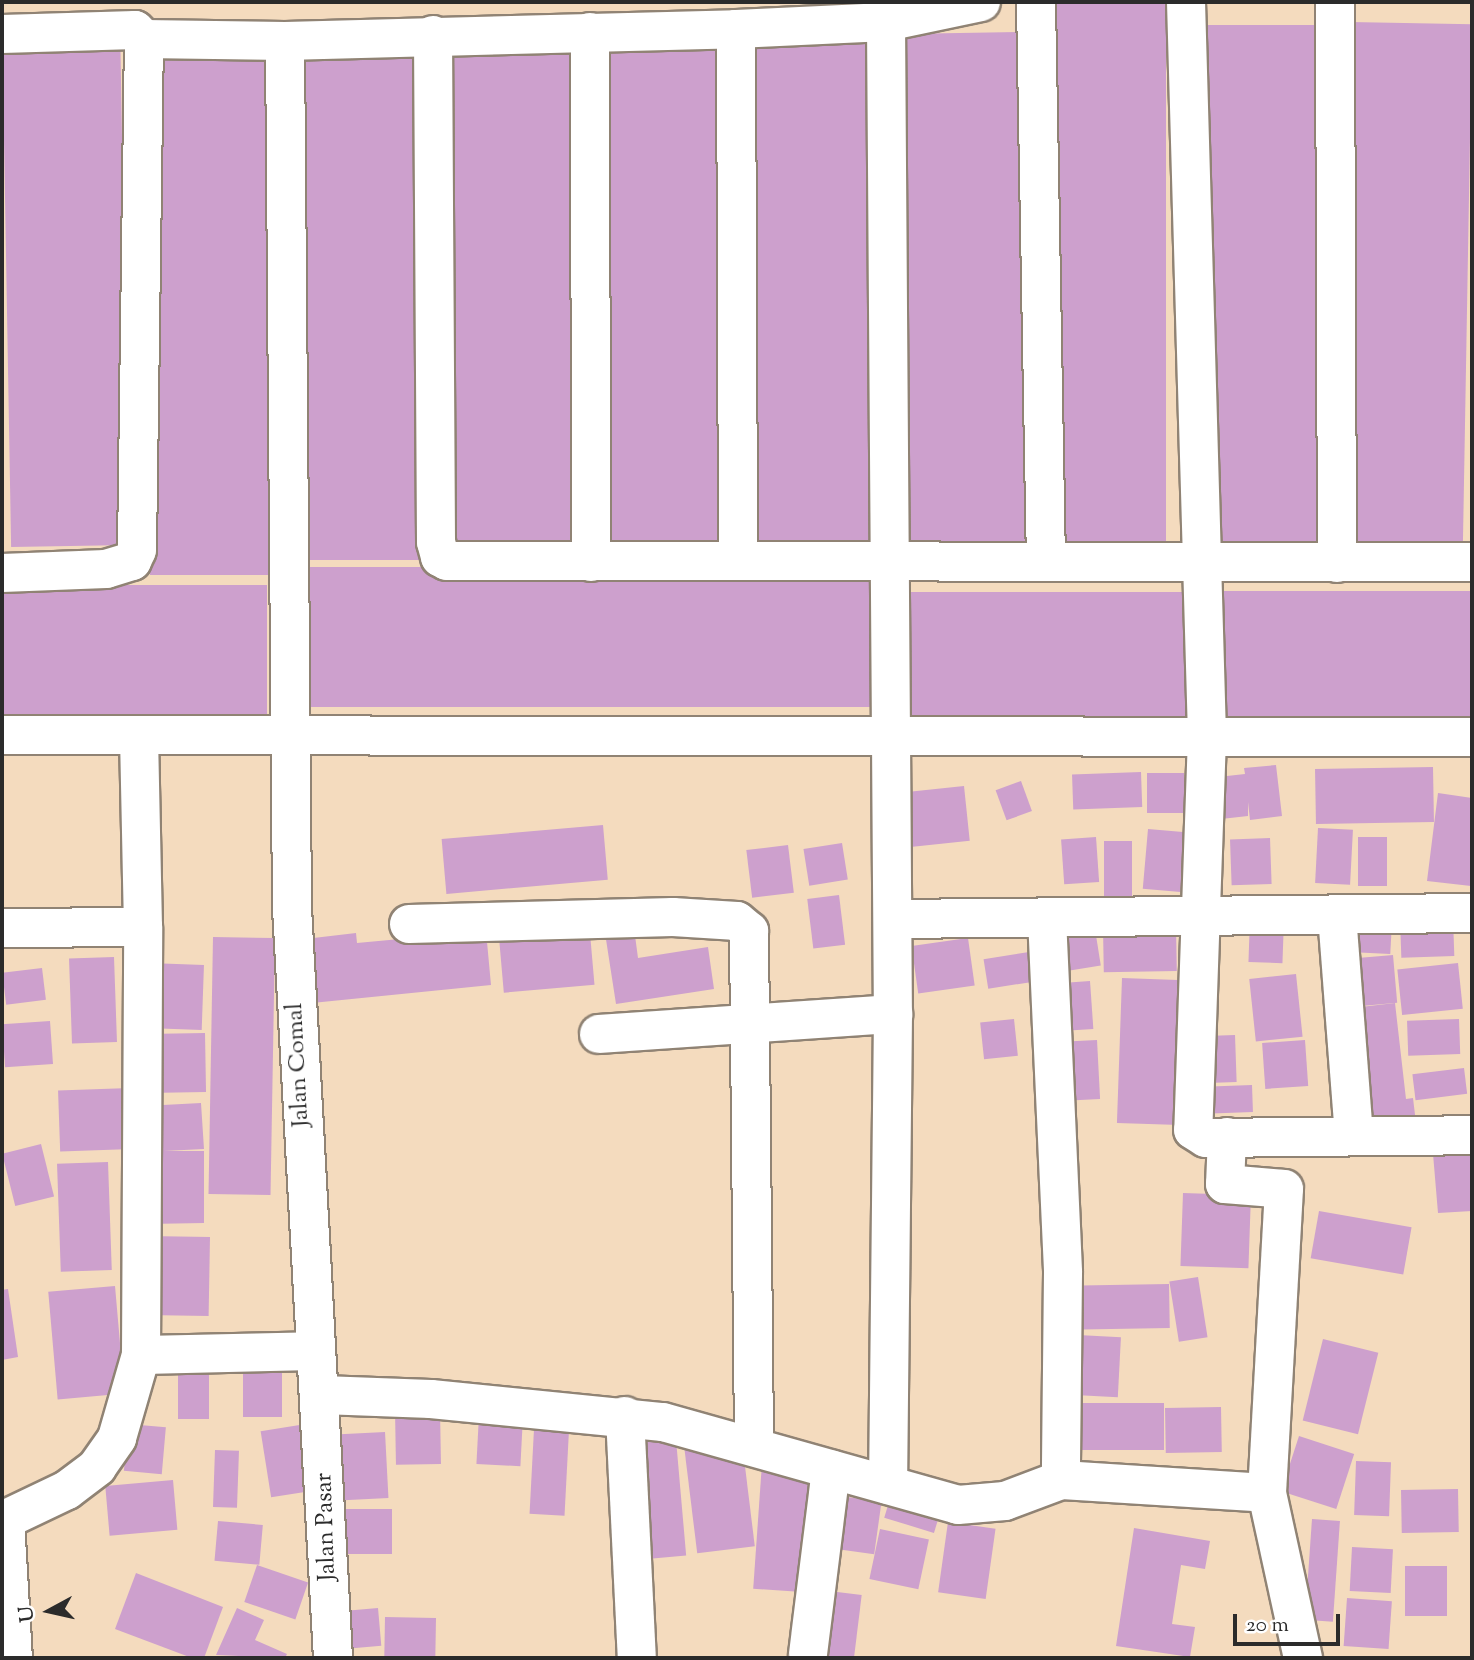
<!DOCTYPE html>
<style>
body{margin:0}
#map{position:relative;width:1474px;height:1660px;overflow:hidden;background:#f4dbbe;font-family:"Sorts Mill Goudy",serif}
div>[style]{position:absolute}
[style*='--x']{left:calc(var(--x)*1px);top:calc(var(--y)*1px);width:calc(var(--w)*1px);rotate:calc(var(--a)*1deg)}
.building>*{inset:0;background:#cda0cd;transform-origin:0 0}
.roads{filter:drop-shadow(2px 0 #908374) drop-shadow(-2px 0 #908374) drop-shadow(0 2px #908374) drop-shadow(0 -2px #908374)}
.minor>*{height:38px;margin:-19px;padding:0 19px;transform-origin:19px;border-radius:19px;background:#fff}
span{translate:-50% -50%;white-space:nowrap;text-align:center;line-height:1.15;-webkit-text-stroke:7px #fff;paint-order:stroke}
.street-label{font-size:24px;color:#2b2b2b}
.frame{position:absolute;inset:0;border:4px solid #2b2b2b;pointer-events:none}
.north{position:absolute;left:14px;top:1576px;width:70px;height:70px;-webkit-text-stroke:5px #fff;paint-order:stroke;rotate:262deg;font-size:19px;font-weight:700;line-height:28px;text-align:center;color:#2b2b2b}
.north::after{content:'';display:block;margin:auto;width:24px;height:32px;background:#2b2b2b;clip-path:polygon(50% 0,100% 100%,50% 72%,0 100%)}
.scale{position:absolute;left:1233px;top:1614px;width:107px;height:32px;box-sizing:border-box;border:4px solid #2b2b2b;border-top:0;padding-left:9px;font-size:21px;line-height:24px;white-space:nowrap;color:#2b2b2b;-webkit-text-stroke:5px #fff;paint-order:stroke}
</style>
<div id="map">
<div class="building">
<div style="left:1047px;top:2px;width:119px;height:543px"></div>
<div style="left:1350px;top:22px;width:122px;height:527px;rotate:1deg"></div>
<div style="left:120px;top:24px;width:521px;height:118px;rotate:89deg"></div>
<div style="left:1207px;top:25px;width:120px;height:527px"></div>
<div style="left:1018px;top:32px;width:526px;height:117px;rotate:89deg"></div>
<div style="left:870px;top:33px;width:514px;height:120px;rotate:89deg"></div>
<div style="left:601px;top:39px;width:121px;height:511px"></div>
<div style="left:444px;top:44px;width:130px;height:505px"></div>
<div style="left:268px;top:46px;width:529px;height:118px;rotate:90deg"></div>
<div style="left:295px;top:49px;width:124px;height:511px"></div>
<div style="left:309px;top:567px;width:563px;height:140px"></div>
<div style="left:2px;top:585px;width:265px;height:140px"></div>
<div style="left:1212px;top:591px;width:260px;height:141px"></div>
<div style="left:901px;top:592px;width:291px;height:140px"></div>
<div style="clip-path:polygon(1276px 765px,1282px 816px,1250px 820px,1248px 802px,1248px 816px,1212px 820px,1209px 778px,1245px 774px,1244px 768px)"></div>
<div style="left:1433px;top:767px;width:55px;height:118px;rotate:89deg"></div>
<div style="left:1141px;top:772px;width:35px;height:69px;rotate:88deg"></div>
<div style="left:1184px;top:773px;width:40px;height:37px;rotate:90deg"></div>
<div style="left:1021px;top:781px;width:32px;height:27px;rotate:70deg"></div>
<div style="left:964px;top:786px;width:55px;height:62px;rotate:84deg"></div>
<div style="clip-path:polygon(1438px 793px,1472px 798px,1471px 886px,1427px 881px)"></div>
<div style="left:603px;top:825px;width:55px;height:162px;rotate:85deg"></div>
<div style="left:1318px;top:828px;width:35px;height:55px;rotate:3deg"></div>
<div style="left:1148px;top:829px;width:38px;height:60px;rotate:5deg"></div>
<div style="left:1096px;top:837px;width:45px;height:35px;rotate:86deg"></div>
<div style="left:1358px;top:837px;width:29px;height:49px"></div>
<div style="left:1270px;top:838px;width:46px;height:40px;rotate:88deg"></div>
<div style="left:1104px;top:841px;width:28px;height:57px"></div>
<div style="left:842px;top:843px;width:37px;height:39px;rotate:81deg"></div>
<div style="left:788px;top:845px;width:48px;height:42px;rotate:83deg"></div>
<div style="left:839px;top:895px;width:50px;height:32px;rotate:83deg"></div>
<div style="left:1250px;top:918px;width:34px;height:44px;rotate:2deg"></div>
<div style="left:1453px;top:918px;width:38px;height:53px;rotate:88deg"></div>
<div style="left:1351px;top:920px;width:41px;height:32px;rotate:3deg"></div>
<div style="left:589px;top:922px;width:63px;height:91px;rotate:85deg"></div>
<div style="left:1176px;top:926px;width:45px;height:73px;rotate:89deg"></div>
<div style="clip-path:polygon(634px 928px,638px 958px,708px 947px,714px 989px,616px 1004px,605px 933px)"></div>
<div style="left:1095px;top:929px;width:37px;height:36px;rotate:81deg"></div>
<div style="clip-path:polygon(486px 931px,491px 985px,312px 1003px,305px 939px,356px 933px,357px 943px)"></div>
<div style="left:213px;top:937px;width:62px;height:257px;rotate:1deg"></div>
<div style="left:968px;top:938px;width:48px;height:57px;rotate:82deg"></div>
<div style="left:1029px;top:952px;width:30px;height:46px;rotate:81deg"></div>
<div style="left:1393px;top:955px;width:48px;height:47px;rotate:85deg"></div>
<div style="left:114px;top:957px;width:85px;height:45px;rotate:88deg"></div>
<div style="left:149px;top:963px;width:55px;height:65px;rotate:2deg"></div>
<div style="left:1458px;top:963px;width:46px;height:61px;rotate:84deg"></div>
<div style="left:42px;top:968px;width:32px;height:40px;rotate:83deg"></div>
<div style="left:1296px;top:974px;width:63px;height:47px;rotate:84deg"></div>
<div style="left:1122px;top:978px;width:63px;height:145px;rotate:2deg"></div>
<div style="left:1090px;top:981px;width:48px;height:28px;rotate:86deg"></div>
<div style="clip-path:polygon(1395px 1003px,1406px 1099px,1413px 1098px,1416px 1123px,1366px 1128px,1352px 1008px)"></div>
<div style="left:1014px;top:1019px;width:37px;height:34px;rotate:84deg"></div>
<div style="left:1459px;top:1019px;width:35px;height:52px;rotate:88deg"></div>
<div style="left:50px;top:1021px;width:43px;height:48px;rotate:86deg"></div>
<div style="left:205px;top:1033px;width:59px;height:59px;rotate:89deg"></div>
<div style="left:1235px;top:1035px;width:47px;height:29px;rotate:88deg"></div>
<div style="left:1097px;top:1040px;width:59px;height:30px;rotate:87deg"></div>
<div style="left:1305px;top:1040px;width:46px;height:43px;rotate:86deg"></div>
<div style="left:1464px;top:1068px;width:26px;height:52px;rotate:83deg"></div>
<div style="left:1252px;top:1085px;width:27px;height:48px;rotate:88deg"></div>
<div style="left:130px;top:1088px;width:61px;height:72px;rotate:88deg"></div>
<div style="clip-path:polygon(201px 1103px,204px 1149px,164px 1151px,204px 1151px,204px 1223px,148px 1224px,144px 1106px)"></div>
<div style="clip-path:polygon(1472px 1140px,1472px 1211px,1438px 1213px,1432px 1142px)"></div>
<div style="left:41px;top:1144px;width:54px;height:40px;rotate:76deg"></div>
<div style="left:108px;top:1162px;width:108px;height:51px;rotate:88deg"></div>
<div style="left:1183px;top:1193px;width:68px;height:73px;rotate:2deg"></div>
<div style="left:1319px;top:1211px;width:94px;height:48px;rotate:10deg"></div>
<div style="left:147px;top:1236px;width:63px;height:79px;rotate:1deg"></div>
<div style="left:1198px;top:1277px;width:61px;height:29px;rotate:81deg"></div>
<div style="left:1169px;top:1284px;width:44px;height:88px;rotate:89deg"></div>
<div style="left:115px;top:1286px;width:108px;height:67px;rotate:85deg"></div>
<div style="clip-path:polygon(8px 1289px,18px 1357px,2px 1360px,2px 1290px)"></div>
<div style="left:1078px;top:1335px;width:43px;height:60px;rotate:3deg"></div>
<div style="left:1323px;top:1339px;width:57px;height:84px;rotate:14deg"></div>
<div style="left:243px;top:1362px;width:39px;height:55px"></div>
<div style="left:178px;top:1365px;width:31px;height:54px"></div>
<div style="left:1164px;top:1403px;width:47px;height:96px;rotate:90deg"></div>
<div style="left:1221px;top:1407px;width:45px;height:56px;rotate:89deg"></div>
<div style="left:440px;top:1409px;width:55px;height:45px;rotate:89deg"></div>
<div style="left:535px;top:1410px;width:35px;height:104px;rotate:3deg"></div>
<div style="left:479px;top:1415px;width:44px;height:49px;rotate:3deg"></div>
<div style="left:312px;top:1423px;width:67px;height:52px;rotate:81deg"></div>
<div style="left:128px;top:1424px;width:38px;height:47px;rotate:5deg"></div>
<div style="left:675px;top:1428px;width:128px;height:42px;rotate:85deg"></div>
<div style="left:385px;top:1432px;width:66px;height:50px;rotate:87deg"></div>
<div style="left:1299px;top:1436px;width:58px;height:58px;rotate:18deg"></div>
<div style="left:742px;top:1442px;width:105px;height:58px;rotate:83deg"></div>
<div style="left:215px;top:1450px;width:24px;height:57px;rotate:2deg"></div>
<div style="left:1356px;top:1461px;width:35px;height:54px;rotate:2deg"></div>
<div style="left:762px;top:1463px;width:49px;height:126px;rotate:4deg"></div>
<div style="left:173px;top:1480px;width:50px;height:68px;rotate:85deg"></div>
<div style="left:893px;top:1489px;width:52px;height:30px;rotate:17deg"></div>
<div style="left:1458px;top:1489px;width:43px;height:57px;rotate:89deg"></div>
<div style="left:833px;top:1495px;width:49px;height:53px;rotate:8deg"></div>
<div style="left:392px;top:1509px;width:45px;height:53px;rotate:90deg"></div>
<div style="left:1312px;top:1519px;width:28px;height:101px;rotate:4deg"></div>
<div style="left:218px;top:1521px;width:45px;height:40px;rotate:5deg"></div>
<div style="left:948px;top:1522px;width:48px;height:71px;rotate:8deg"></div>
<div style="clip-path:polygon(1134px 1528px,1210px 1541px,1205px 1569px,1181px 1565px,1172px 1624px,1195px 1627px,1190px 1657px,1116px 1646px)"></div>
<div style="left:880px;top:1529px;width:50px;height:51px;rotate:12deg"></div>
<div style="left:1352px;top:1547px;width:41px;height:44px;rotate:3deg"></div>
<div style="left:257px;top:1565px;width:54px;height:39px;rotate:19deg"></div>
<div style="left:1405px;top:1566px;width:42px;height:50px"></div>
<div style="clip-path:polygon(136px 1573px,223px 1607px,204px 1658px,192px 1658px,115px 1629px)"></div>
<div style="left:821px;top:1590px;width:41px;height:68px;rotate:7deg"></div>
<div style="left:1347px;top:1598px;width:45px;height:48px;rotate:4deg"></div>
<div style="clip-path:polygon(237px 1608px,264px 1620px,255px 1640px,287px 1654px,285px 1658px,216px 1655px)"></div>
<div style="left:378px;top:1608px;width:38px;height:46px;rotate:85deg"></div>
<div style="left:385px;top:1617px;width:51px;height:41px;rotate:1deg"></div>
</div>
<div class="roads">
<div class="minor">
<div style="--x:1036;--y:2;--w:559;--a:88.98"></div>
<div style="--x:1186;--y:2;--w:735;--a:88.36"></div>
<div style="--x:1207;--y:737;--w:393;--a:92"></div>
<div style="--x:1193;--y:1130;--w:15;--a:32"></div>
<div style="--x:1206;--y:1138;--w:266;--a:-0.6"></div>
<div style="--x:1335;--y:2;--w:561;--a:89.8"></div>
<div style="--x:886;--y:22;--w:992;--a:89.6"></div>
<div style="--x:893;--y:1014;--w:471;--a:90.6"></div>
<div style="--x:736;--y:29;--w:532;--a:89.78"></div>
<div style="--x:590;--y:32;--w:530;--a:89.89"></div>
<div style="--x:2;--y:34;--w:133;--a:-1.7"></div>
<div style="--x:135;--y:30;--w:13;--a:45"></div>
<div style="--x:144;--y:39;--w:141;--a:0.8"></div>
<div style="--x:285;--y:41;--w:451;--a:-1.5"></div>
<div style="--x:736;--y:29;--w:150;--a:-2.7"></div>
<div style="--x:886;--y:22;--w:97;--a:-11.9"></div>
<div style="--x:433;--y:35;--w:507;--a:89.66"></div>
<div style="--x:436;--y:542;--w:16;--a:75"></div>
<div style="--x:440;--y:557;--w:8;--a:30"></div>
<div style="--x:447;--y:561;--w:1025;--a:0.06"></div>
<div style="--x:285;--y:41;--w:867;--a:89.54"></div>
<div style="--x:292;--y:908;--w:751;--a:86.87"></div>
<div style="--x:2;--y:573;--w:104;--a:-2.2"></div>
<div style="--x:106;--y:569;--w:27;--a:-17"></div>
<div style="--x:132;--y:561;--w:12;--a:-66"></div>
<div style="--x:137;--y:550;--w:511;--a:-89.22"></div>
<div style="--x:2;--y:735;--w:1470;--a:0.08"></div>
<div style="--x:1337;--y:915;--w:221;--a:85.6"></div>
<div style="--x:1047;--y:918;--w:355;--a:87.4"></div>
<div style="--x:1063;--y:1273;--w:207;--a:90.6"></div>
<div style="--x:893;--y:919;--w:579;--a:-0.59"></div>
<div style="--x:409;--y:924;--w:264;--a:-1.5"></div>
<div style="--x:673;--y:917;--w:64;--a:3.6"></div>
<div style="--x:737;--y:921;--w:16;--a:40"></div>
<div style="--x:749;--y:931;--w:514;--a:89.44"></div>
<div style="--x:2;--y:928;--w:141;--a:-0.4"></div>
<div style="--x:599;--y:1034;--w:295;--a:-3.9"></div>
<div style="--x:1227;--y:1137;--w:47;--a:92.4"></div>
<div style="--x:1225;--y:1184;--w:59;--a:4.8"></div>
<div style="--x:1284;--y:1189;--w:304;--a:93.2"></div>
<div style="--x:141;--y:1355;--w:174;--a:-1.3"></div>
<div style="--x:322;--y:1395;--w:109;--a:2.1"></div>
<div style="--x:431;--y:1399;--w:233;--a:5.7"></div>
<div style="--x:663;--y:1422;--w:306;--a:15.7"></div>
<div style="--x:958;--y:1505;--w:47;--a:-4.9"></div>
<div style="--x:1005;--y:1501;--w:60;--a:-20.6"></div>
<div style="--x:1061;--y:1480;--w:206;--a:3.6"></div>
<div style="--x:1267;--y:1493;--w:169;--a:77.7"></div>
<div style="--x:625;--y:1416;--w:242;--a:87.2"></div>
<div style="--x:2;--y:1521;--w:72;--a:-25.5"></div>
<div style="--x:67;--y:1490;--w:38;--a:-37"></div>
<div style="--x:97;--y:1467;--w:35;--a:-55"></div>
<div style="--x:117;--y:1438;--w:86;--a:-73.9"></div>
<div style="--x:141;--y:1355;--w:428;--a:-89.7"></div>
<div style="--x:143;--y:927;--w:192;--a:-91.2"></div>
<div style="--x:5;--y:1521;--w:137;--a:86.7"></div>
<div style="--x:808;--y:1654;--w:186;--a:-82.9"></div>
</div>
</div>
<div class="street-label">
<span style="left:299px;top:1065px;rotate:-93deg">Jalan Comal</span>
<span style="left:327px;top:1527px;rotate:-92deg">Jalan Pasar</span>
</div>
<div class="frame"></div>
<div class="north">U</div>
<div class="scale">20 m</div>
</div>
